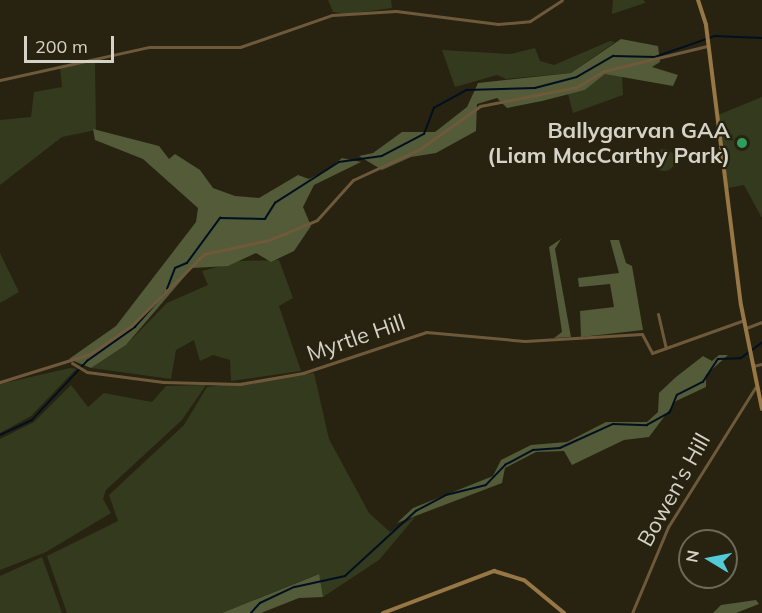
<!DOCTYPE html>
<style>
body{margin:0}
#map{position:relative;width:762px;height:613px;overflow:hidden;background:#272310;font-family:Mulish,sans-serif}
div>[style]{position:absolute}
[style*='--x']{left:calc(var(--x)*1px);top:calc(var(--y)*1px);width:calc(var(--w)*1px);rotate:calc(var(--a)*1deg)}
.green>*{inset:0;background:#343a1d}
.round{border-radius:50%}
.forest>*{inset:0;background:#535b38}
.stream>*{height:1.5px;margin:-0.75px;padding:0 0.75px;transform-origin:0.75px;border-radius:0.75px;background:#001020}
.minor>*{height:3px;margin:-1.5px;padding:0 1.5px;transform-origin:1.5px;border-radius:1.5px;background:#6e593b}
.tertiary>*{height:3px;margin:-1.5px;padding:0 1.5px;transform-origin:1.5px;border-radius:1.5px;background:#6e593b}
.secondary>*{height:4px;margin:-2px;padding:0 2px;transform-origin:2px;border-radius:2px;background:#987746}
.dots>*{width:16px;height:16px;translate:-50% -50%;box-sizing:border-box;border:3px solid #272310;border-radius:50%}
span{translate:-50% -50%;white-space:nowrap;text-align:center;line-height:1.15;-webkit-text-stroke:4.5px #272310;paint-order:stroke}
.poi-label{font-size:22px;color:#d5d2c7;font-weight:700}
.right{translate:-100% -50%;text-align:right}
.street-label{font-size:22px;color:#d5d2c7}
.north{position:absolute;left:678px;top:529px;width:60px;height:60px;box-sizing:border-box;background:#272310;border:2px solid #6d6959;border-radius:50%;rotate:280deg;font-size:16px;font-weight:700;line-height:24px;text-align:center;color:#d5d2c7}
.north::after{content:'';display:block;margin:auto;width:21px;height:27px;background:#52cbd7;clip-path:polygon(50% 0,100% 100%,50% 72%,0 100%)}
.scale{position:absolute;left:24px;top:36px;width:90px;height:27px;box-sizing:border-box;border:3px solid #d5d2c7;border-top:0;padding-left:8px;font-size:18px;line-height:21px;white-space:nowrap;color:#d5d2c7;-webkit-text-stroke:4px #272310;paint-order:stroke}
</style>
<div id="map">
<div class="green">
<div style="clip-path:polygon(328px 0,391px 0,392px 8px,348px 14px,333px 12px)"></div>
<div style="clip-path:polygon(613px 0,644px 0,645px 3px,612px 14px)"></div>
<div style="clip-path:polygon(610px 41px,615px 42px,571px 73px,506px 79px,497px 75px,455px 87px,442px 50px,511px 54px,535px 48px,540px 61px,554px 65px)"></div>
<div style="clip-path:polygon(95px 61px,96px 130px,62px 137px,0 185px,0 120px,31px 117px,34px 92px,62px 87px,60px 67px)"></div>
<div style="clip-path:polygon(605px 74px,622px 74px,623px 95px,573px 113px,568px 94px,585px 90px)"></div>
<div style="clip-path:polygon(762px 97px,762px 218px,744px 185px,728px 188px,718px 115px)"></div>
<div class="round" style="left:653px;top:149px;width:22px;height:22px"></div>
<div style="clip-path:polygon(0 253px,19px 292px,0 303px)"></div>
<div style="clip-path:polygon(279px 260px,293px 298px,279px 306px,301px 371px,231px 381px,230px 360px,213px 355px,200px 361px,194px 340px,176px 350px,171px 379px,91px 368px,126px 345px,167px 303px,208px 285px,202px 271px,239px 261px)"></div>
<div style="clip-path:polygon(70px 368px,76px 369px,31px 416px,0 433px,0 384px)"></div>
<div style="clip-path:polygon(314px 373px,329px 439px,369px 513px,390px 532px,416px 516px,379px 560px,323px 597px,318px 574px,222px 613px,67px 613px,47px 556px,118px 521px,109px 495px,184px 425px,207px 387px)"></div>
<div style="clip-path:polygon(71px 385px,88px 407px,104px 393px,152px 402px,166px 386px,206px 385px,182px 420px,106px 490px,103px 499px,111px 513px,46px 552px,0 570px,0 439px,34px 422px)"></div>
<div style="clip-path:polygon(42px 557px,62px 613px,0 613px,0 576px)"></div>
</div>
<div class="forest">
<div style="clip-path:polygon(621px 39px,658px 46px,660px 62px,652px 67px,678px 75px,673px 86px,605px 74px,585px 90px,542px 101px,507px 108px,497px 98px,477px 104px,476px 131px,436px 153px,411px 157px,382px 170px,359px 156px,373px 153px,402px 132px,435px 132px,467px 107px,478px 83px,571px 73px)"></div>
<div style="clip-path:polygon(93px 129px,159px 146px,169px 159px,175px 154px,200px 170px,213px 188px,235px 196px,259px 198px,298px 175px,309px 179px,327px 170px,342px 158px,361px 162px,314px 185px,303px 207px,311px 226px,294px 251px,271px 262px,256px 253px,228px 266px,192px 268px,126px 345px,91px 368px,69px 359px,116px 326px,196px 222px,198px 208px,143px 159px,95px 140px)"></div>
<div style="clip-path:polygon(561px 239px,555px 249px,571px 337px,554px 338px,562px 332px,549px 247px)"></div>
<div style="clip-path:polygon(610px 240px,619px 240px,626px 263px,632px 266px,643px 330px,581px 337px,580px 311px,614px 307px,610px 284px,579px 287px,578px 278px,619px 273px)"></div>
<div style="clip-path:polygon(719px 355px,728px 355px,706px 375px,706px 387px,676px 401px,649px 437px,624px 440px,572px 465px,564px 451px,536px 452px,505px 468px,502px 483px,397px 523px,413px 508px,493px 476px,501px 460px,531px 445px,567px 442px,606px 422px,647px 422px,658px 412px,659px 393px,676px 377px,703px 356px,712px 361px)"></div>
<div style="clip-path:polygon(319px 574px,323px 597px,299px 598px,261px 613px,222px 613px)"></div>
<div style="clip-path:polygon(756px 600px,759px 604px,736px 613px,713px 613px,721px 605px)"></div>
</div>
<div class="stream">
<div style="--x:167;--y:289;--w:22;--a:-69"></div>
<div style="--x:175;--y:268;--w:13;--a:-23"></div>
<div style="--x:187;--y:263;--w:56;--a:-53.7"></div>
<div style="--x:220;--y:218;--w:45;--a:1.3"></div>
<div style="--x:265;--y:219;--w:19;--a:-58"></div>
<div style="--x:275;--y:203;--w:76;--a:-32.6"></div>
<div style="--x:339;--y:162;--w:43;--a:-7.9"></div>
<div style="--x:382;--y:156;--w:47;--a:-27.6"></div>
<div style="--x:424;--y:134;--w:28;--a:-69"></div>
<div style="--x:434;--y:108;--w:37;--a:-29"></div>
<div style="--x:466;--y:90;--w:69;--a:-1.7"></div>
<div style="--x:535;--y:88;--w:43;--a:-14.7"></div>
<div style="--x:577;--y:77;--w:42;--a:-30.3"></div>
<div style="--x:613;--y:56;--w:42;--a:1.4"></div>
<div style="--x:655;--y:57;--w:64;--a:-19.3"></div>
<div style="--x:715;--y:36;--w:47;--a:2.4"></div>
<div style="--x:0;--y:435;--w:35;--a:-25"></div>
<div style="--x:32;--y:420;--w:81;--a:-47"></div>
<div style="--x:87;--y:361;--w:59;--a:-35.3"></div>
<div style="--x:135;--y:327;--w:45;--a:-48.6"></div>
<div style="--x:251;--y:613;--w:13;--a:-48"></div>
<div style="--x:260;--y:603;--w:38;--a:-25"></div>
<div style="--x:295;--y:587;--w:51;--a:-12.4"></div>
<div style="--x:345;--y:576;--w:96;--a:-42.5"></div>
<div style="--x:416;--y:511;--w:34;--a:-28"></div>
<div style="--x:446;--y:495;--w:41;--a:-14"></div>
<div style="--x:486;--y:485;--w:28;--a:-46"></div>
<div style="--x:505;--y:465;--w:32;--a:-28"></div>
<div style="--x:533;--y:450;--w:27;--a:-4"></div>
<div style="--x:560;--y:448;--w:58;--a:-24.4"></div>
<div style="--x:613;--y:424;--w:34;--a:2"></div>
<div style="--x:647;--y:425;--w:26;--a:-29"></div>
<div style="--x:670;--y:412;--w:18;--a:-68"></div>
<div style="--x:677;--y:395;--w:29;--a:-27"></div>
<div style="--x:703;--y:382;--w:27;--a:-57"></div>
<div style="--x:718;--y:359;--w:23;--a:-2"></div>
<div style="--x:741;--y:358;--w:26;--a:-36"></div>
</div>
<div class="minor">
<div style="--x:0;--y:80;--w:153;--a:-12.5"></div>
<div style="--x:149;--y:47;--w:91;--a:0"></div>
<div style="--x:240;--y:47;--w:97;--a:-19.2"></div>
<div style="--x:332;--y:15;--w:64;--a:-3.6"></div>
<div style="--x:396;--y:11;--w:103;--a:7.3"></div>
<div style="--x:498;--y:24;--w:32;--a:-5"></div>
<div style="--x:530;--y:21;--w:38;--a:-33"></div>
<div style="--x:658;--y:314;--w:35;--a:77"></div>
<div style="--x:72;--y:363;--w:17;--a:31"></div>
<div style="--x:87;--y:372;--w:77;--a:7.5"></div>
<div style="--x:163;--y:382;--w:77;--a:1.5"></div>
<div style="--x:240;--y:384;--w:64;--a:-9.9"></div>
<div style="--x:303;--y:373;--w:130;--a:-18.4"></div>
<div style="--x:426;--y:332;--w:99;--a:5.2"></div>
<div style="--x:525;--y:341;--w:117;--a:-3.4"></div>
<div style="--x:642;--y:334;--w:21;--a:62"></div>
<div style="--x:652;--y:353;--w:98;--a:-19.7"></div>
<div style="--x:753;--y:366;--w:9;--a:-13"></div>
</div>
<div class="tertiary">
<div style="--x:746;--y:328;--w:17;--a:-21"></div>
<div style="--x:0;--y:382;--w:94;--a:-17.3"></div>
<div style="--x:90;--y:354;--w:50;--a:-34.3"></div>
<div style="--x:131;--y:326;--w:103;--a:-44.6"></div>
<div style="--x:204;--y:254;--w:66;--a:-12.2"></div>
<div style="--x:269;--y:240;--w:52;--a:-22.6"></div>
<div style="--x:317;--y:220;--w:54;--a:-48"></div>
<div style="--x:353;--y:180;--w:74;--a:-24.8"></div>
<div style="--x:420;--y:149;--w:74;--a:-35.6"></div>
<div style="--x:480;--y:106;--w:99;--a:-11.1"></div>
<div style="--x:577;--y:87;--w:31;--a:-31"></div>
<div style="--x:604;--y:71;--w:106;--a:-13.6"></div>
<div style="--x:632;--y:613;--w:93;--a:-67.3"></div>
<div style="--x:668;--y:527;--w:164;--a:-58"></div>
</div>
<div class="secondary">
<div style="--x:698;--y:0;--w:26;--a:72"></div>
<div style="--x:706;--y:25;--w:282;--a:82.9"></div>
<div style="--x:741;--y:305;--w:106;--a:78.6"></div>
<div style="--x:383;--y:613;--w:119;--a:-20.7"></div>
<div style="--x:494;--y:571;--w:31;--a:17"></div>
<div style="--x:524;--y:580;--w:52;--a:39.5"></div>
</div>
<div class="dots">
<div style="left:742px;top:143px;background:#2e9e5b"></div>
</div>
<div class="poi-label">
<span class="right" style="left:730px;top:143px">Ballygarvan GAA<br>(Liam MacCarthy Park)</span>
</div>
<div class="street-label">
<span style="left:356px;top:338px;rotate:-19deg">Myrtle Hill</span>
<span style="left:674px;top:490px;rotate:-61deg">Bowen's Hill</span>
</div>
<div class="north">N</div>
<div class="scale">200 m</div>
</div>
